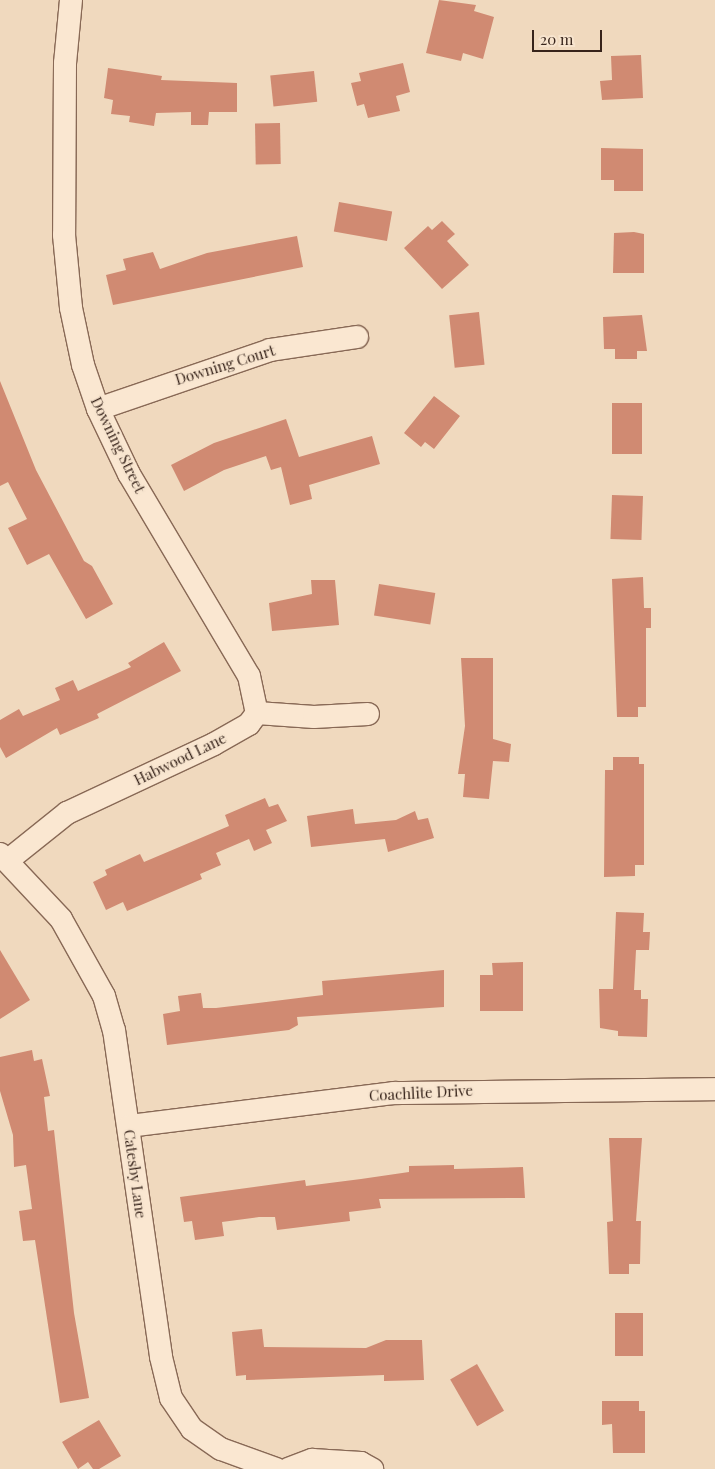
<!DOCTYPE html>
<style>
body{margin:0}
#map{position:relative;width:715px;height:1469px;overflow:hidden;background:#f0d9be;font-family:"Playfair Display",serif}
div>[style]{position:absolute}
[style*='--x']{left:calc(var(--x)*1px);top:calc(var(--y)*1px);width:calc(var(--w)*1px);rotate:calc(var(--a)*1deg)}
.building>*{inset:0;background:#d08a72;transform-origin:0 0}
.roads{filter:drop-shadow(1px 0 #886956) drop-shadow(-1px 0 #886956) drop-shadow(0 1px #886956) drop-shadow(0 -1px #886956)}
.minor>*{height:22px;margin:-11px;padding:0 11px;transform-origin:11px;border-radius:11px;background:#fae7d1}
span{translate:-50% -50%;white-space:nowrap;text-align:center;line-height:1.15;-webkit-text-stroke:4px #f7e4ce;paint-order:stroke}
.street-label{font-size:15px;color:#37241b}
.scale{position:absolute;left:532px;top:30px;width:70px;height:22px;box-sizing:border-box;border:2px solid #37241b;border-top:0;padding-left:6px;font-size:15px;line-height:18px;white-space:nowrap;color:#37241b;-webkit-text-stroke:4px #f7e4ce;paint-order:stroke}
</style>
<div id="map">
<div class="building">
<div style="clip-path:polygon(439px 0,476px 5px,474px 11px,494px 17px,483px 59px,463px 53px,461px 61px,426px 53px)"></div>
<div style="clip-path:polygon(641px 55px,643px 98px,602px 100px,600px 81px,612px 80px,611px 56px)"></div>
<div style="clip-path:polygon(403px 63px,410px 92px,396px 96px,400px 111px,368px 118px,364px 104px,357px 106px,351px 83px,361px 81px,359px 73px)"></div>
<div style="clip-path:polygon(108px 68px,162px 76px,161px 80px,237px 83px,237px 112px,209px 112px,208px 125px,191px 125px,191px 112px,156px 113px,154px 126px,129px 122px,130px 116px,111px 114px,113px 100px,104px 98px)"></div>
<div style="left:314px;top:71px;width:31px;height:44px;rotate:84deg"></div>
<div style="left:280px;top:123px;width:41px;height:25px;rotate:89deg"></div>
<div style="clip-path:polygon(601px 148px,643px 149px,643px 191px,614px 191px,614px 180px,601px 180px)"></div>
<div style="left:339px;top:202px;width:54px;height:30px;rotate:10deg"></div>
<div style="clip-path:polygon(442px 221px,455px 234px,447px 241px,469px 265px,442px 289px,404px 248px,428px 226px,432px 230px)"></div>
<div style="clip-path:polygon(634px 232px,644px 234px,644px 273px,613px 273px,614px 233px)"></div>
<div style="clip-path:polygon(297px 236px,303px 267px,113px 305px,106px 275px,126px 270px,123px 259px,153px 252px,160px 269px,207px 253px)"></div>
<div style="left:479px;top:312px;width:53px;height:30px;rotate:84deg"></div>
<div style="clip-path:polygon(642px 315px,647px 351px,637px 351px,637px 359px,615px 359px,615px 349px,604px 349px,603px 317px)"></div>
<div style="clip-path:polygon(0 381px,36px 470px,84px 561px,92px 566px,113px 604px,86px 619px,49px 554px,27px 565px,8px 528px,27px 519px,8px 482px,0 486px)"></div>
<div style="clip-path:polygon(434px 396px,460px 416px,434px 449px,425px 442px,421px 447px,404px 433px)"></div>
<div style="left:612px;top:403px;width:30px;height:51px"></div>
<div style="clip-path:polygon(286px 419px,299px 457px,372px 436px,380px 464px,309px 485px,312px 499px,290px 505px,281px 467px,271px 470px,266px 456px,224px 470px,184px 491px,171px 465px,214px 443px)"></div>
<div style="left:612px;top:495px;width:31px;height:44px;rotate:2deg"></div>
<div style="clip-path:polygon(643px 577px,644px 608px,651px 608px,651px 628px,646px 628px,646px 707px,638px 707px,638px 717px,617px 717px,612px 579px)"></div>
<div style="clip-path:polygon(311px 580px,335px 580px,339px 625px,272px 631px,269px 603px,312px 594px)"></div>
<div style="left:379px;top:584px;width:57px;height:32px;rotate:9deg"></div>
<div style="clip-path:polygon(164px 642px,181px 671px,97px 714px,99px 718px,60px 735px,57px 728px,6px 758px,0 747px,0 720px,19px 709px,23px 716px,60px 700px,55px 688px,73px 680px,78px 691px,131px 667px,128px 663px)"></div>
<div style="clip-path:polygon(461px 658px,493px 658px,493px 739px,511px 744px,509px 762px,493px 761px,489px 799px,463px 797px,465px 774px,458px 774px,465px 726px)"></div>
<div style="clip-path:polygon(613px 757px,639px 757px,639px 764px,644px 764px,644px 865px,635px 865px,635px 876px,604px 877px,605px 770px,613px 770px)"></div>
<div style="clip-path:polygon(265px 798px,269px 807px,278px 804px,287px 821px,266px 830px,272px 843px,254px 851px,249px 839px,216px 853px,221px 865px,200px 874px,202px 879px,127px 911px,123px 902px,106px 910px,93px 882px,107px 875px,105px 870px,140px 854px,144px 862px,229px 826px,225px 815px)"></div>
<div style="clip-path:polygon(353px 809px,355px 824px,396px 820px,415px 811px,418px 820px,428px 818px,434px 838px,388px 852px,385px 839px,311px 847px,307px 816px)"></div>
<div style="clip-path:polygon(616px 912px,644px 913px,643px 932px,650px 932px,649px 950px,636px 950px,634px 990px,641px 990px,641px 999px,648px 999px,647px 1037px,618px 1036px,618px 1031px,600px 1028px,599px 989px,613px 989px)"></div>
<div style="clip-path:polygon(0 950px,30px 1000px,0 1019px)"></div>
<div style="clip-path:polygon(523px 962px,523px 1011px,480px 1011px,480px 975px,493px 975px,492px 963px)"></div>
<div style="clip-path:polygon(444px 970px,444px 1007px,297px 1017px,298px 1025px,289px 1030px,167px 1045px,163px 1014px,180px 1011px,178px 996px,201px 993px,203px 1008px,216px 1008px,323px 995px,322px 981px)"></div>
<div style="clip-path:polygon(32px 1050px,34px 1061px,42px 1059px,50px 1096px,44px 1097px,48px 1131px,54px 1130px,74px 1313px,89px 1398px,60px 1403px,35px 1240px,23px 1241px,19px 1211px,32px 1209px,26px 1165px,14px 1167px,13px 1135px,0 1091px,0 1057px)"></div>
<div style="clip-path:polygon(609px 1138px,642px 1138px,636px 1221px,641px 1221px,640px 1264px,629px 1264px,629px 1274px,609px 1274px,607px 1222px,613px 1221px)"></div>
<div style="clip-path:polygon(454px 1165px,454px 1169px,523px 1167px,525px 1198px,379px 1199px,381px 1208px,349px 1212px,350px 1221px,277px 1230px,275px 1217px,259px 1217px,222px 1222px,224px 1236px,195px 1240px,192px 1221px,184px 1222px,180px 1197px,305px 1180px,306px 1186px,361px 1179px,409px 1172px,409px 1166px)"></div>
<div style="left:615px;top:1313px;width:28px;height:43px"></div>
<div style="clip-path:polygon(262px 1329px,264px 1347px,366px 1348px,386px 1340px,422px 1340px,424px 1380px,384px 1381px,384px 1375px,246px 1380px,246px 1375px,236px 1376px,232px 1332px)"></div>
<div style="left:477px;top:1364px;width:54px;height:31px;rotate:60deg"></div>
<div style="clip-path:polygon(602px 1401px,639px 1401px,639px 1411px,645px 1411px,645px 1453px,613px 1453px,612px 1424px,602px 1425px)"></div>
<div style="clip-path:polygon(99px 1420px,121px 1456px,99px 1469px,93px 1469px,88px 1462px,78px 1469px,62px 1442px)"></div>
</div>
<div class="roads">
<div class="minor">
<div style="--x:71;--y:0;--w:63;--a:95.4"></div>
<div style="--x:65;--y:63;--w:172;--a:90.3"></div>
<div style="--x:64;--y:235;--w:73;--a:84.5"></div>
<div style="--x:71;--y:308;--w:58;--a:78.1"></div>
<div style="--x:83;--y:365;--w:46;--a:71.2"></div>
<div style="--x:98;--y:409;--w:72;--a:64.5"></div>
<div style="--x:129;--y:474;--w:235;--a:59.3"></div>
<div style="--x:249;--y:676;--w:38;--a:78"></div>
<div style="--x:98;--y:409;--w:182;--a:-18.9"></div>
<div style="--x:270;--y:350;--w:88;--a:-8.5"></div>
<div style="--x:257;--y:713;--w:57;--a:4"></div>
<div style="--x:314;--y:717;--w:54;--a:-3.2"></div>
<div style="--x:0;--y:854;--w:89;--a:46.8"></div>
<div style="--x:61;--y:919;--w:88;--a:60.8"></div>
<div style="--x:104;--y:996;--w:35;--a:74"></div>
<div style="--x:114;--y:1030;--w:330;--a:81.8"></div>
<div style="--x:161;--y:1357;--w:42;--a:76.3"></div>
<div style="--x:171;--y:1398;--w:37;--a:56"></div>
<div style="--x:192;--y:1429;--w:35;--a:35"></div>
<div style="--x:221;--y:1449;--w:59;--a:20"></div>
<div style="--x:7;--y:861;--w:77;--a:-38.7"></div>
<div style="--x:67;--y:813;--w:162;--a:-25.1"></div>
<div style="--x:214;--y:744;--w:40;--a:-29.7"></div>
<div style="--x:249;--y:724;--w:14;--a:-54"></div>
<div style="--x:129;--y:1126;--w:267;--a:-7.1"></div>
<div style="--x:394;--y:1093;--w:321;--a:-0.7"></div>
<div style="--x:288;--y:1469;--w:26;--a:-21"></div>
<div style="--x:312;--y:1460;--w:49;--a:3.5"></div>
<div style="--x:361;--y:1463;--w:13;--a:29"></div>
</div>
</div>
<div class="street-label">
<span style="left:225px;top:365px;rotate:-17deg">Downing Court</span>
<span style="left:118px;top:445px;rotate:64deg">Downing Street</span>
<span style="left:180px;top:759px;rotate:-26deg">Habwood Lane</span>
<span style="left:421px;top:1093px;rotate:-3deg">Coachlite Drive</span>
<span style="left:135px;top:1174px;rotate:82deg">Catesby Lane</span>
</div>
<div class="scale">20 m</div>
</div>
